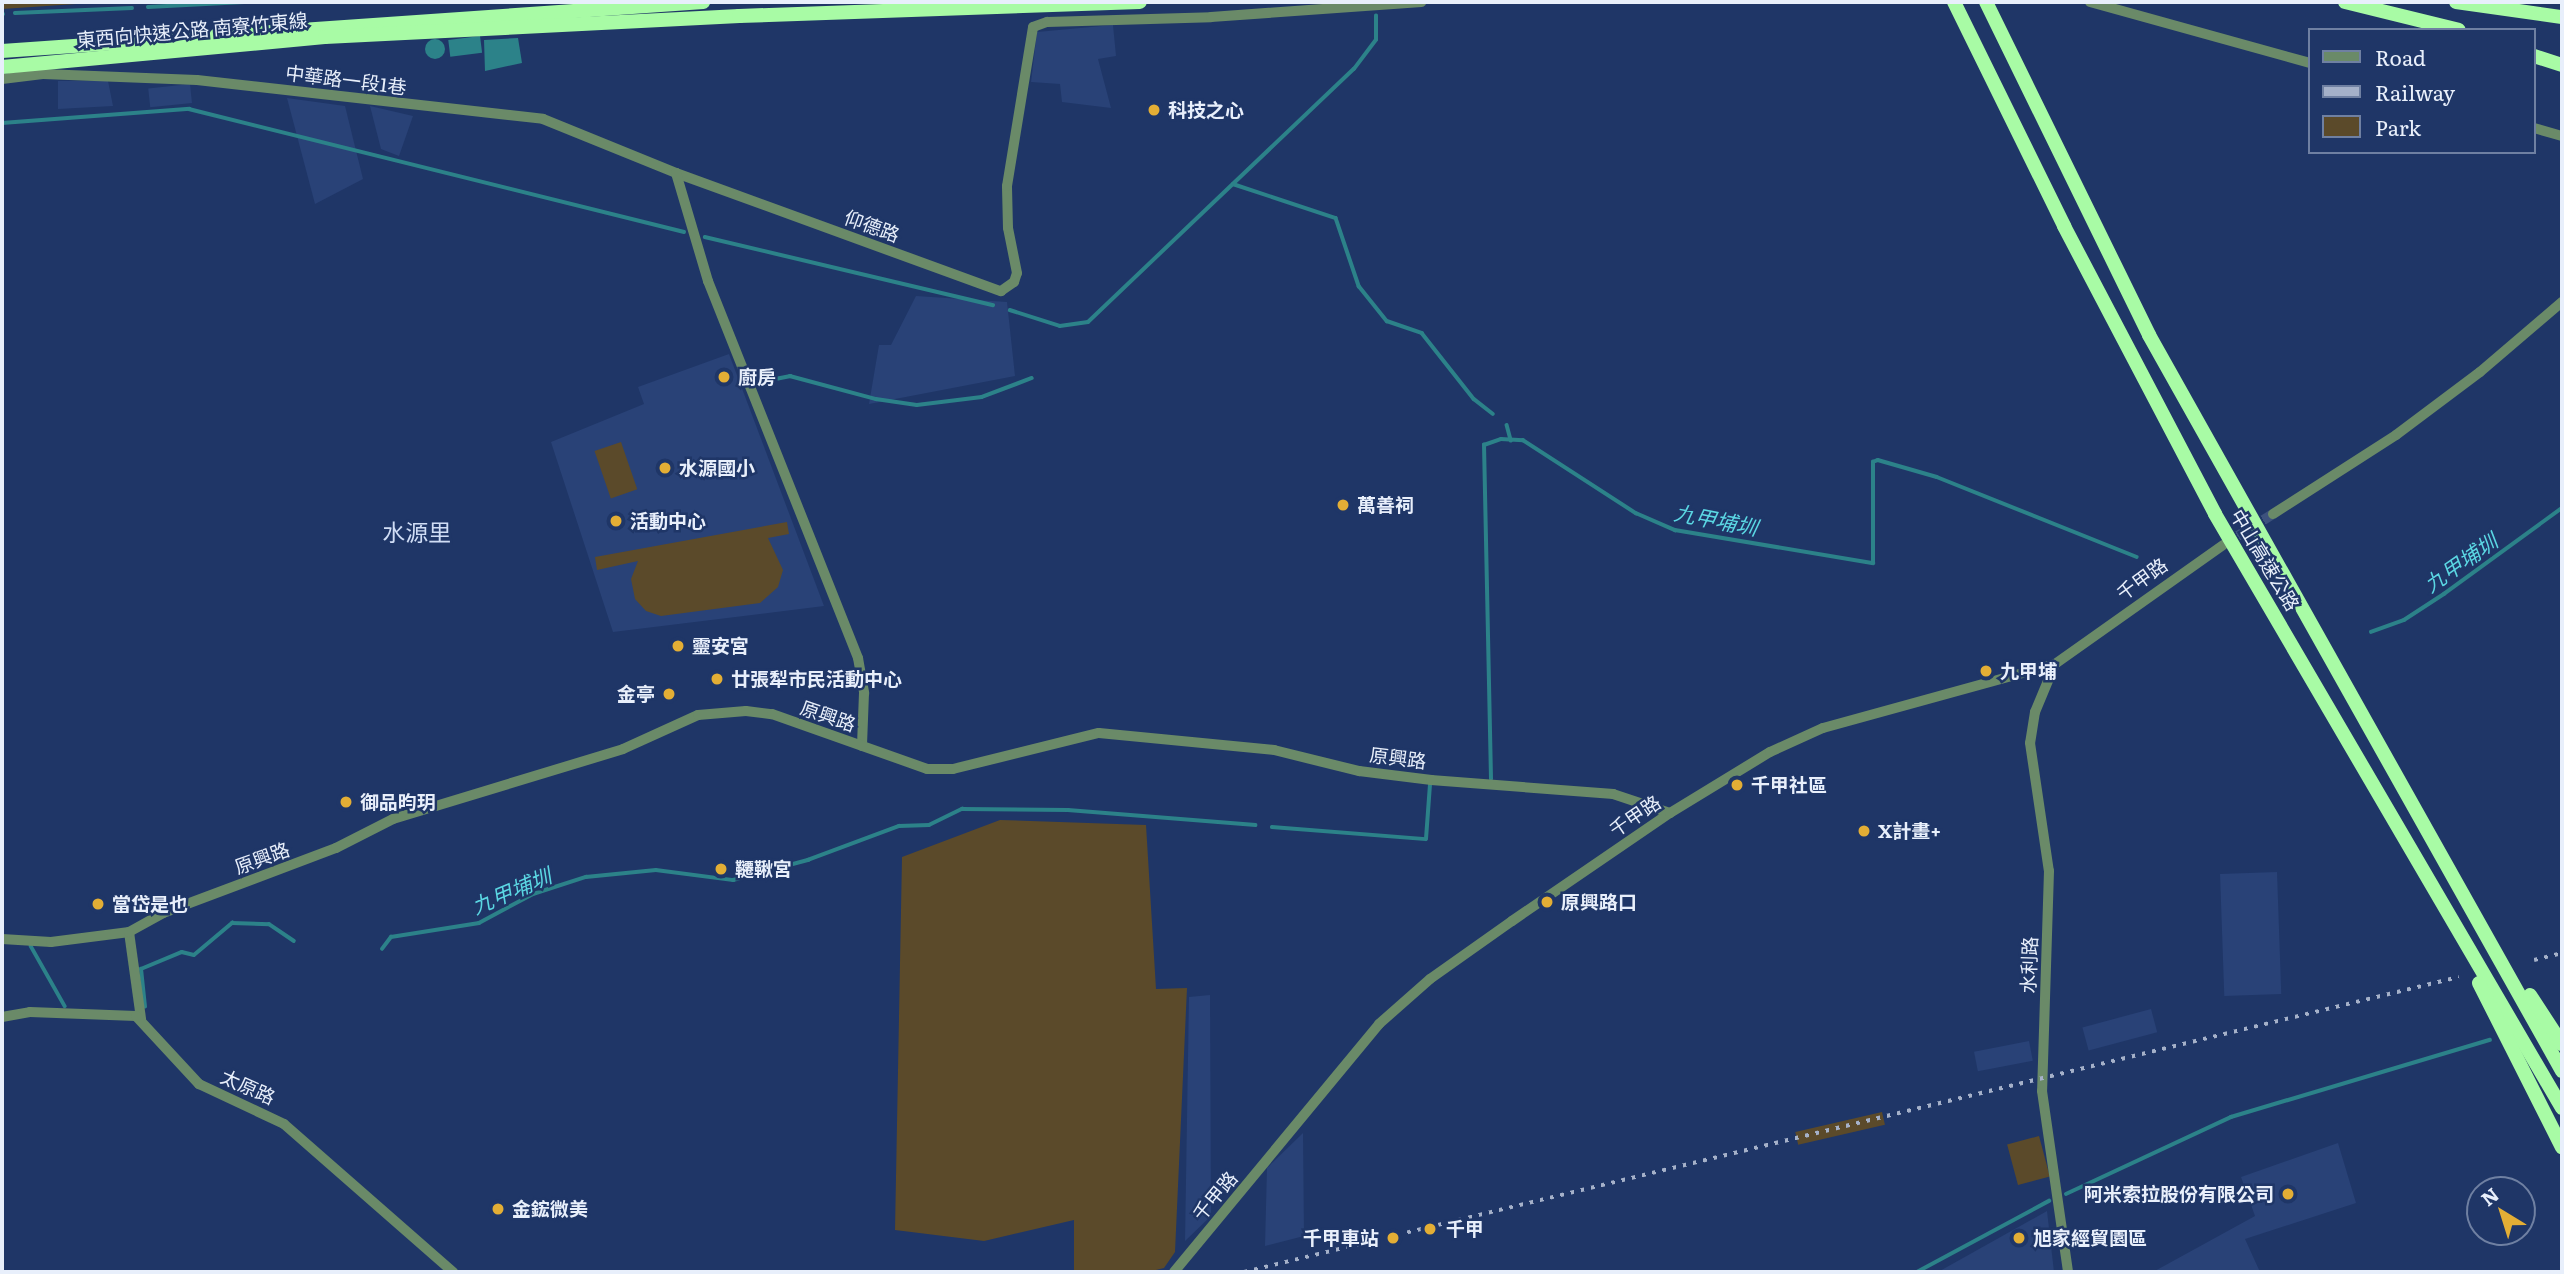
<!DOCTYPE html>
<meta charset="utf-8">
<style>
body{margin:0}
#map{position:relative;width:2564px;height:1274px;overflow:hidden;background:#1f3667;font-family:Literata,"Noto Sans TC",serif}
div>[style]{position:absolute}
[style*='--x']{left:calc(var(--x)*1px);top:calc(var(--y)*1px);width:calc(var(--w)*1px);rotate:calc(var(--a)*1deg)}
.built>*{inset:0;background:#294277;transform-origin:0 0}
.green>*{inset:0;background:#5b4a2a;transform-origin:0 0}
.water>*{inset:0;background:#2c8289;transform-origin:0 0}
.round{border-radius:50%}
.stream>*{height:3.5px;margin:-1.75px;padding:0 1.75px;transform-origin:1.75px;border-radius:1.75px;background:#2c8289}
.minor-tunnel>*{height:10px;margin-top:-5px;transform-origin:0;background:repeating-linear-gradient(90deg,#3d527d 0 10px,transparent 0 15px)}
.minor>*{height:10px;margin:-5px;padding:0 5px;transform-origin:5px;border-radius:5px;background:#6a8a68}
.highway>*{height:14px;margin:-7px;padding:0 7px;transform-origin:7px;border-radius:7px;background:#a8fba5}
.rail>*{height:3.5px;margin-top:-1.75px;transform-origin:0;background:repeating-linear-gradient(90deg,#a5b1c9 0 3.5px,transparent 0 10.5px)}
.dots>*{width:19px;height:19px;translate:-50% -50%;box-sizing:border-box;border:4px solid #1f3667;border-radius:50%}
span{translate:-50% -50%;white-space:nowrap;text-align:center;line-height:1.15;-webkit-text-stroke:5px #1f3667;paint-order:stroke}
.street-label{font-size:19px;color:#e8effb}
.poi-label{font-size:19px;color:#e8effb;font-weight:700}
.left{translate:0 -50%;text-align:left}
.right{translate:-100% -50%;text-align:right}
.water-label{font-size:21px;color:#5bd7e3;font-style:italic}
.quarter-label{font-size:23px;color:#d0ddf5}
.frame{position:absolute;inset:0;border:4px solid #e8effb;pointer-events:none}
.legend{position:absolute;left:2308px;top:28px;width:228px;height:126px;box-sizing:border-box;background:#1f3667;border:2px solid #6f80a2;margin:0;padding:9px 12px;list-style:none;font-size:21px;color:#e8effb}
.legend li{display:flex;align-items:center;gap:14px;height:35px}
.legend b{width:35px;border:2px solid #6f80a2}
.north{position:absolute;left:2466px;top:1176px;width:70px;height:70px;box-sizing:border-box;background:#1f3667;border:2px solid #6f80a2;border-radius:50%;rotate:322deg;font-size:19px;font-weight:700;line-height:28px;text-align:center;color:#e8effb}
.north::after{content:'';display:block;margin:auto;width:24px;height:32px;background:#e3ae35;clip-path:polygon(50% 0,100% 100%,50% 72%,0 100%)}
</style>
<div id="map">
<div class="built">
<div style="clip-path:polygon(1113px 25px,1116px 56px,1098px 59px,1111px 108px,1062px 102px,1060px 84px,1031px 82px,1037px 32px)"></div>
<div style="clip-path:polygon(58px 81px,108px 81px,113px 106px,58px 109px)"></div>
<div style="left:190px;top:84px;width:19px;height:42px;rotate:84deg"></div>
<div style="clip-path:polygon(287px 98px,345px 106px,363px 179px,315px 204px)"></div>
<div style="clip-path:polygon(370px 106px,413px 116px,399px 156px,381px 149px)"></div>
<div style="clip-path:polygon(916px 296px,1007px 302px,1015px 376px,869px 404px,879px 345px,891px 345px)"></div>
<div style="clip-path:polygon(729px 354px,824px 606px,613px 632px,551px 442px,644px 404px,638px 387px)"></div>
<div style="left:2277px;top:872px;width:122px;height:57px;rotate:88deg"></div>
<div style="clip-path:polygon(1210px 995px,1211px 1216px,1185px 1241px,1189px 997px)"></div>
<div style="left:2151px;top:1009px;width:24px;height:71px;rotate:75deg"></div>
<div style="left:2029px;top:1041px;width:20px;height:56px;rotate:79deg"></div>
<div style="clip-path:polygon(1303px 1133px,1304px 1236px,1265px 1246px,1267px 1168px)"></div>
<div style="clip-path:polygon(2338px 1143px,2356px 1203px,2245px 1239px,2260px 1272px,2153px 1272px,2255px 1216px,2241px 1177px)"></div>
<div style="clip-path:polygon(2047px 1211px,2054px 1272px,1938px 1272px)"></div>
</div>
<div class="green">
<div style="clip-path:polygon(2px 2px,106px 2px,2px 9px)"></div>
<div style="left:621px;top:442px;width:50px;height:28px;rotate:71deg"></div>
<div style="clip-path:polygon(787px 522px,789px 534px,768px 538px,783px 570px,778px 587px,760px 603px,661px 616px,646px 611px,635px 599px,631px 579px,638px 561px,597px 570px,595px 557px)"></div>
<div style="clip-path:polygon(1000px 820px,1146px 825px,1156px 989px,1187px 988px,1175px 1252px,1164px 1268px,1148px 1272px,1074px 1272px,1074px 1220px,984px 1241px,895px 1230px,902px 857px)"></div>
<div style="left:1882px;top:1112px;width:13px;height:89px;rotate:77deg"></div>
<div style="left:2039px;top:1136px;width:42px;height:33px;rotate:75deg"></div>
</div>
<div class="water">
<div style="left:480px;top:36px;width:17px;height:32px;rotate:83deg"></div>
<div style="clip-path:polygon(518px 38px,522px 63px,485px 71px,484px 40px)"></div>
<div class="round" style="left:425px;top:39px;width:20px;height:20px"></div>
</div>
<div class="stream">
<div style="--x:148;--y:7;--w:96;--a:-3"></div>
<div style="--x:15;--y:13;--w:117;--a:-2.4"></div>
<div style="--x:2;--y:14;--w:1;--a:0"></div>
<div style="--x:2;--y:123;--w:188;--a:-4.3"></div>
<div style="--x:189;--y:109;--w:510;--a:13.95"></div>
<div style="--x:1233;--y:184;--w:108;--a:18.3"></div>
<div style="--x:1336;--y:218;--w:72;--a:71.3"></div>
<div style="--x:1359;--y:286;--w:45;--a:51.3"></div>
<div style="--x:1387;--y:321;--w:37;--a:19"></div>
<div style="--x:1422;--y:333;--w:84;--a:51.8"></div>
<div style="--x:1474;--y:399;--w:24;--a:38"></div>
<div style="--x:705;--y:237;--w:296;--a:13.3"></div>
<div style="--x:1010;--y:310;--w:52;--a:17.7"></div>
<div style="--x:1060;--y:326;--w:28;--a:-8"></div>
<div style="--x:1088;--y:322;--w:367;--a:-43.6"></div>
<div style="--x:1354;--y:69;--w:36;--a:-53"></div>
<div style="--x:1376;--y:40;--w:24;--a:-90"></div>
<div style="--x:755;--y:383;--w:36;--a:-11"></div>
<div style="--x:790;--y:376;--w:89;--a:15"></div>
<div style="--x:876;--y:399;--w:41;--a:8.3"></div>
<div style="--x:917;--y:405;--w:65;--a:-7"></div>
<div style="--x:982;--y:397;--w:53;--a:-20.8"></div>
<div style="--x:1507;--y:425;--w:16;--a:75"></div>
<div style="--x:2371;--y:632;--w:35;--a:-20"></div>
<div style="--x:2404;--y:620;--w:48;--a:-33"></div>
<div style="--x:2444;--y:594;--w:146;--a:-36.1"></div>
<div style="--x:1491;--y:779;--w:334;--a:-91.2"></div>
<div style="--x:1484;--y:445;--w:18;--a:-19"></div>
<div style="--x:1501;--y:439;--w:22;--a:3"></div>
<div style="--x:1523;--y:440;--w:135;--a:32.9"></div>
<div style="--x:1636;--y:513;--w:43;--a:23.6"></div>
<div style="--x:1675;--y:530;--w:201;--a:9.5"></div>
<div style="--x:1873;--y:563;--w:101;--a:-90"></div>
<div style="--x:1873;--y:462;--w:5;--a:-22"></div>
<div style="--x:1878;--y:460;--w:61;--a:16.1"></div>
<div style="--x:1937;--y:477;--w:215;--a:21.8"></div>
<div style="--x:1272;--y:827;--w:154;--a:4.5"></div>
<div style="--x:1426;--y:839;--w:55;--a:-85.8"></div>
<div style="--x:31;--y:946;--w:69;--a:60.5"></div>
<div style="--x:382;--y:949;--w:15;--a:-53"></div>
<div style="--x:391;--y:937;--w:89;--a:-9"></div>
<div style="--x:479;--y:923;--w:61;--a:-28.2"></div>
<div style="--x:533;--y:894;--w:56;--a:-17.8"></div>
<div style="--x:586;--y:877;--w:70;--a:-5.7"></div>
<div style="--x:656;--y:870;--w:78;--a:7.4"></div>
<div style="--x:733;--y:880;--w:78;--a:-14.9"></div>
<div style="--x:808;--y:860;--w:97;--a:-20.5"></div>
<div style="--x:899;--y:826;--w:30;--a:-2"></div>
<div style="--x:929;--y:825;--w:37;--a:-26"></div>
<div style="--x:962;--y:809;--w:106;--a:0.5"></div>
<div style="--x:1068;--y:810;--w:188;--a:4.6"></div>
<div style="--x:145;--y:1007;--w:38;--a:-96"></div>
<div style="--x:141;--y:969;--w:44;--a:-22.5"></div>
<div style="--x:182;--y:952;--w:12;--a:14"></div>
<div style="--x:194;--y:955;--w:50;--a:-40.1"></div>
<div style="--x:232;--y:923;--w:37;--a:2"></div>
<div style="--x:269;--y:924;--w:30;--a:34"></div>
<div style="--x:2066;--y:1194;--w:182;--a:-25"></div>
<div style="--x:2231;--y:1117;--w:270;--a:-16.6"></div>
<div style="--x:1917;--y:1272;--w:150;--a:-28.3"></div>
</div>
<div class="minor-tunnel">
<div style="--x:2225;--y:544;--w:57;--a:-32"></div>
</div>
<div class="minor">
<div style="--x:2090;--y:2;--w:228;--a:15.5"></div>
<div style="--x:2;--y:79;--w:41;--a:-7"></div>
<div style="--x:43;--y:74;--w:154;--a:2.2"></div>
<div style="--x:197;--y:80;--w:348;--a:6.4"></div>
<div style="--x:543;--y:119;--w:144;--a:22.1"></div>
<div style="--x:676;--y:173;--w:346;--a:20"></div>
<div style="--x:1001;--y:291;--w:16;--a:-35"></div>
<div style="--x:1014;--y:282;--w:9;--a:-72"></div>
<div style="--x:1017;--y:273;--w:46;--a:-101.3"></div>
<div style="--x:1008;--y:228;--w:42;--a:-91.4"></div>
<div style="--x:1007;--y:186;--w:161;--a:-80.7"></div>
<div style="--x:1033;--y:27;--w:15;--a:-20"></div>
<div style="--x:1047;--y:22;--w:164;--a:-1.7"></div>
<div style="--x:1211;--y:17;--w:211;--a:-4.1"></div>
<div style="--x:2534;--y:128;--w:29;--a:16"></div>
<div style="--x:676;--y:173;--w:113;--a:73.5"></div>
<div style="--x:708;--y:281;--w:406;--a:68.3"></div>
<div style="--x:858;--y:658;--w:36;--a:80"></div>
<div style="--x:864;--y:693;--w:53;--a:92.2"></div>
<div style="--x:2273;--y:514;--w:146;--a:-32.7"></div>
<div style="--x:2396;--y:435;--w:105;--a:-36.9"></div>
<div style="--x:2480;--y:372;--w:108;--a:-40.5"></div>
<div style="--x:2055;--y:664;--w:52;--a:112.6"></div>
<div style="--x:2035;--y:712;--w:31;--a:99"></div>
<div style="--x:2030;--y:743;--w:129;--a:81.6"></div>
<div style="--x:2049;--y:871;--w:220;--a:91.8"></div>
<div style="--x:2042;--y:1091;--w:183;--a:81.8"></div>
<div style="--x:129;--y:932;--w:88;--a:82.1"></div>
<div style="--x:2;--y:939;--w:49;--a:3.5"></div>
<div style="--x:51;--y:942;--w:79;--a:-7.3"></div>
<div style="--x:129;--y:932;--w:39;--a:-29"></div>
<div style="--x:163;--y:913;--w:185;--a:-20.6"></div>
<div style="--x:336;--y:848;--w:64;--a:-27"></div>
<div style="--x:393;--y:819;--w:240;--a:-16.9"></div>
<div style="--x:623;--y:749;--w:82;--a:-24.4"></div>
<div style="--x:698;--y:715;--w:48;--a:-4.8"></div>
<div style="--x:746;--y:711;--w:26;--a:7"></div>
<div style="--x:772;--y:714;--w:164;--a:19.5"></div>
<div style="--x:927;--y:769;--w:26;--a:0"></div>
<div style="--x:953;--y:769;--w:150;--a:-13.9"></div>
<div style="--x:1099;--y:733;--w:176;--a:5.5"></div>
<div style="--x:1274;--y:750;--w:88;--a:13.9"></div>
<div style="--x:1359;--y:771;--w:73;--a:7.1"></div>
<div style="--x:1431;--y:780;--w:183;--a:4.4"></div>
<div style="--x:1613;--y:794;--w:60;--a:18.4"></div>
<div style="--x:2;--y:1017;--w:28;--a:-10"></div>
<div style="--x:30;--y:1012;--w:106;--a:2.2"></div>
<div style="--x:136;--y:1016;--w:93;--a:47.2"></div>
<div style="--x:199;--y:1084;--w:94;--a:25.2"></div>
<div style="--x:284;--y:1124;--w:225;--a:41.2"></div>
<div style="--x:1174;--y:1272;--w:322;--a:-50.4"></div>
<div style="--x:1379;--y:1024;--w:68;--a:-41.4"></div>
<div style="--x:1430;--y:979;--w:100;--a:-35.3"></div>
<div style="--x:1512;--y:921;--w:191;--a:-34.4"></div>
<div style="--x:1670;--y:813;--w:117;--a:-31.4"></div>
<div style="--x:1770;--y:752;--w:58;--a:-24.4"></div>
<div style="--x:1823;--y:728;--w:241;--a:-15.4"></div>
<div style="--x:2055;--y:664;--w:206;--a:-35.3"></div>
</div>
<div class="highway">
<div style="--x:1954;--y:2;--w:250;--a:63.8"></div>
<div style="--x:2064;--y:226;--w:325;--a:62.3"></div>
<div style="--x:2215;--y:514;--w:688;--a:59.71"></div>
<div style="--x:1986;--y:2;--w:371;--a:63.9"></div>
<div style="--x:2149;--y:335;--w:844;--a:60.7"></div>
<div style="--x:2345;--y:2;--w:117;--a:13.8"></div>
<div style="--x:2456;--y:2;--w:107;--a:8.1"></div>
<div style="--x:2;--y:51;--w:703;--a:-4"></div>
<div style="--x:2534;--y:56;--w:29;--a:18"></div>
<div style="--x:2;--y:67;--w:324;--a:-5.3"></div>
<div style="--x:325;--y:37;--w:415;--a:-2.9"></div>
<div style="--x:739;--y:16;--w:401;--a:-2"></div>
<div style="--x:2479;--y:983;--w:184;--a:63.2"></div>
<div style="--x:2530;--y:995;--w:59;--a:56.9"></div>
</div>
<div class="rail">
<div style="--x:2534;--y:960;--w:29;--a:-14"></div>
<div style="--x:1244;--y:1272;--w:1250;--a:-13.65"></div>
</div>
<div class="dots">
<div style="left:1154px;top:110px;background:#e3ae35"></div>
<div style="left:724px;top:377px;background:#e3ae35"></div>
<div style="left:665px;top:468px;background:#e3ae35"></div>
<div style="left:1343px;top:505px;background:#e3ae35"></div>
<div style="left:616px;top:521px;background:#e3ae35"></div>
<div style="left:678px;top:646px;background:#e3ae35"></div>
<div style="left:1986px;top:671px;background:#e3ae35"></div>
<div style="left:717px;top:679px;background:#e3ae35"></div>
<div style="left:669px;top:694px;background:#e3ae35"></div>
<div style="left:1737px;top:785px;background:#e3ae35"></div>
<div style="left:346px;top:802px;background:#e3ae35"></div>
<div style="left:1864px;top:831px;background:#e3ae35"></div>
<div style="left:721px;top:869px;background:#e3ae35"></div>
<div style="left:1547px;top:902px;background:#e3ae35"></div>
<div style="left:98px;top:904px;background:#e3ae35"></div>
<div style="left:2288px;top:1194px;background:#e3ae35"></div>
<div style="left:498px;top:1209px;background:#e3ae35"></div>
<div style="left:1430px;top:1229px;background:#e3ae35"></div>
<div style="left:1393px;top:1238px;background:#e3ae35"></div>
<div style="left:2019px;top:1238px;background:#e3ae35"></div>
</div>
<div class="street-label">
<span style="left:192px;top:30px;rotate:-5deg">東西向快速公路 南寮竹東線</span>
<span style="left:346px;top:80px;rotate:7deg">中華路一段1巷</span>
<span style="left:872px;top:226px;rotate:20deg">仰德路</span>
<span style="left:2265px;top:560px;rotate:59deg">中山高速公路</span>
<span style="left:2142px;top:579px;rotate:-36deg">千甲路</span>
<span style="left:828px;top:716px;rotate:19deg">原興路</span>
<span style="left:1398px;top:758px;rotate:7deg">原興路</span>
<span style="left:1635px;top:816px;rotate:-34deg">千甲路</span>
<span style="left:262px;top:858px;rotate:-20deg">原興路</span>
<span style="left:2029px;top:965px;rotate:-88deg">水利路</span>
<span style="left:248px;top:1087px;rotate:24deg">太原路</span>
<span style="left:1215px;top:1196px;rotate:-50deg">千甲路</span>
</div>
<div class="poi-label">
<span class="left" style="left:1168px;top:110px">科技之心</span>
<span class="left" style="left:738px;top:377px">廚房</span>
<span class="left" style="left:679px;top:468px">水源國小</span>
<span class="left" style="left:1357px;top:505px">萬善祠</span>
<span class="left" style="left:630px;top:521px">活動中心</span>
<span class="left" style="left:692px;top:646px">靈安宮</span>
<span class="left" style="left:2000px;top:671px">九甲埔</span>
<span class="left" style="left:731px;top:679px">廿張犁市民活動中心</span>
<span class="right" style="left:655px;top:694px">金亭</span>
<span class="left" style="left:1751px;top:785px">千甲社區</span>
<span class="left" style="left:360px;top:802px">御品昀玥</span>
<span class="left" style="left:1878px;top:831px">X計畫+</span>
<span class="left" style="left:735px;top:869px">韆鞦宮</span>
<span class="left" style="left:1561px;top:902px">原興路口</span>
<span class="left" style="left:112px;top:904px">當岱是也</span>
<span class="right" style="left:2274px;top:1194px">阿米索拉股份有限公司</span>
<span class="left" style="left:512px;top:1209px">金鋐微美</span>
<span class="left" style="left:1446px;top:1229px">千甲</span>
<span class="right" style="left:1379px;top:1238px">千甲車站</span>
<span class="left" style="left:2033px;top:1238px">旭家經貿園區</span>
</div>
<div class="water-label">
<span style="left:1716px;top:519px;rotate:11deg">九甲埔圳</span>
<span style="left:2460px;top:562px;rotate:-35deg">九甲埔圳</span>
<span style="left:511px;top:890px;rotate:-23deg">九甲埔圳</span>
</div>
<div class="quarter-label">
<span style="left:417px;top:531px">水源里</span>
</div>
<div class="frame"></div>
<ul class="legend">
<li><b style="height:9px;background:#6a8a68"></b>Road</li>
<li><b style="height:9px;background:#a5b1c9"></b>Railway</li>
<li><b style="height:19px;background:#5b4a2a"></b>Park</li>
</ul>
<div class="north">N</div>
</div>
